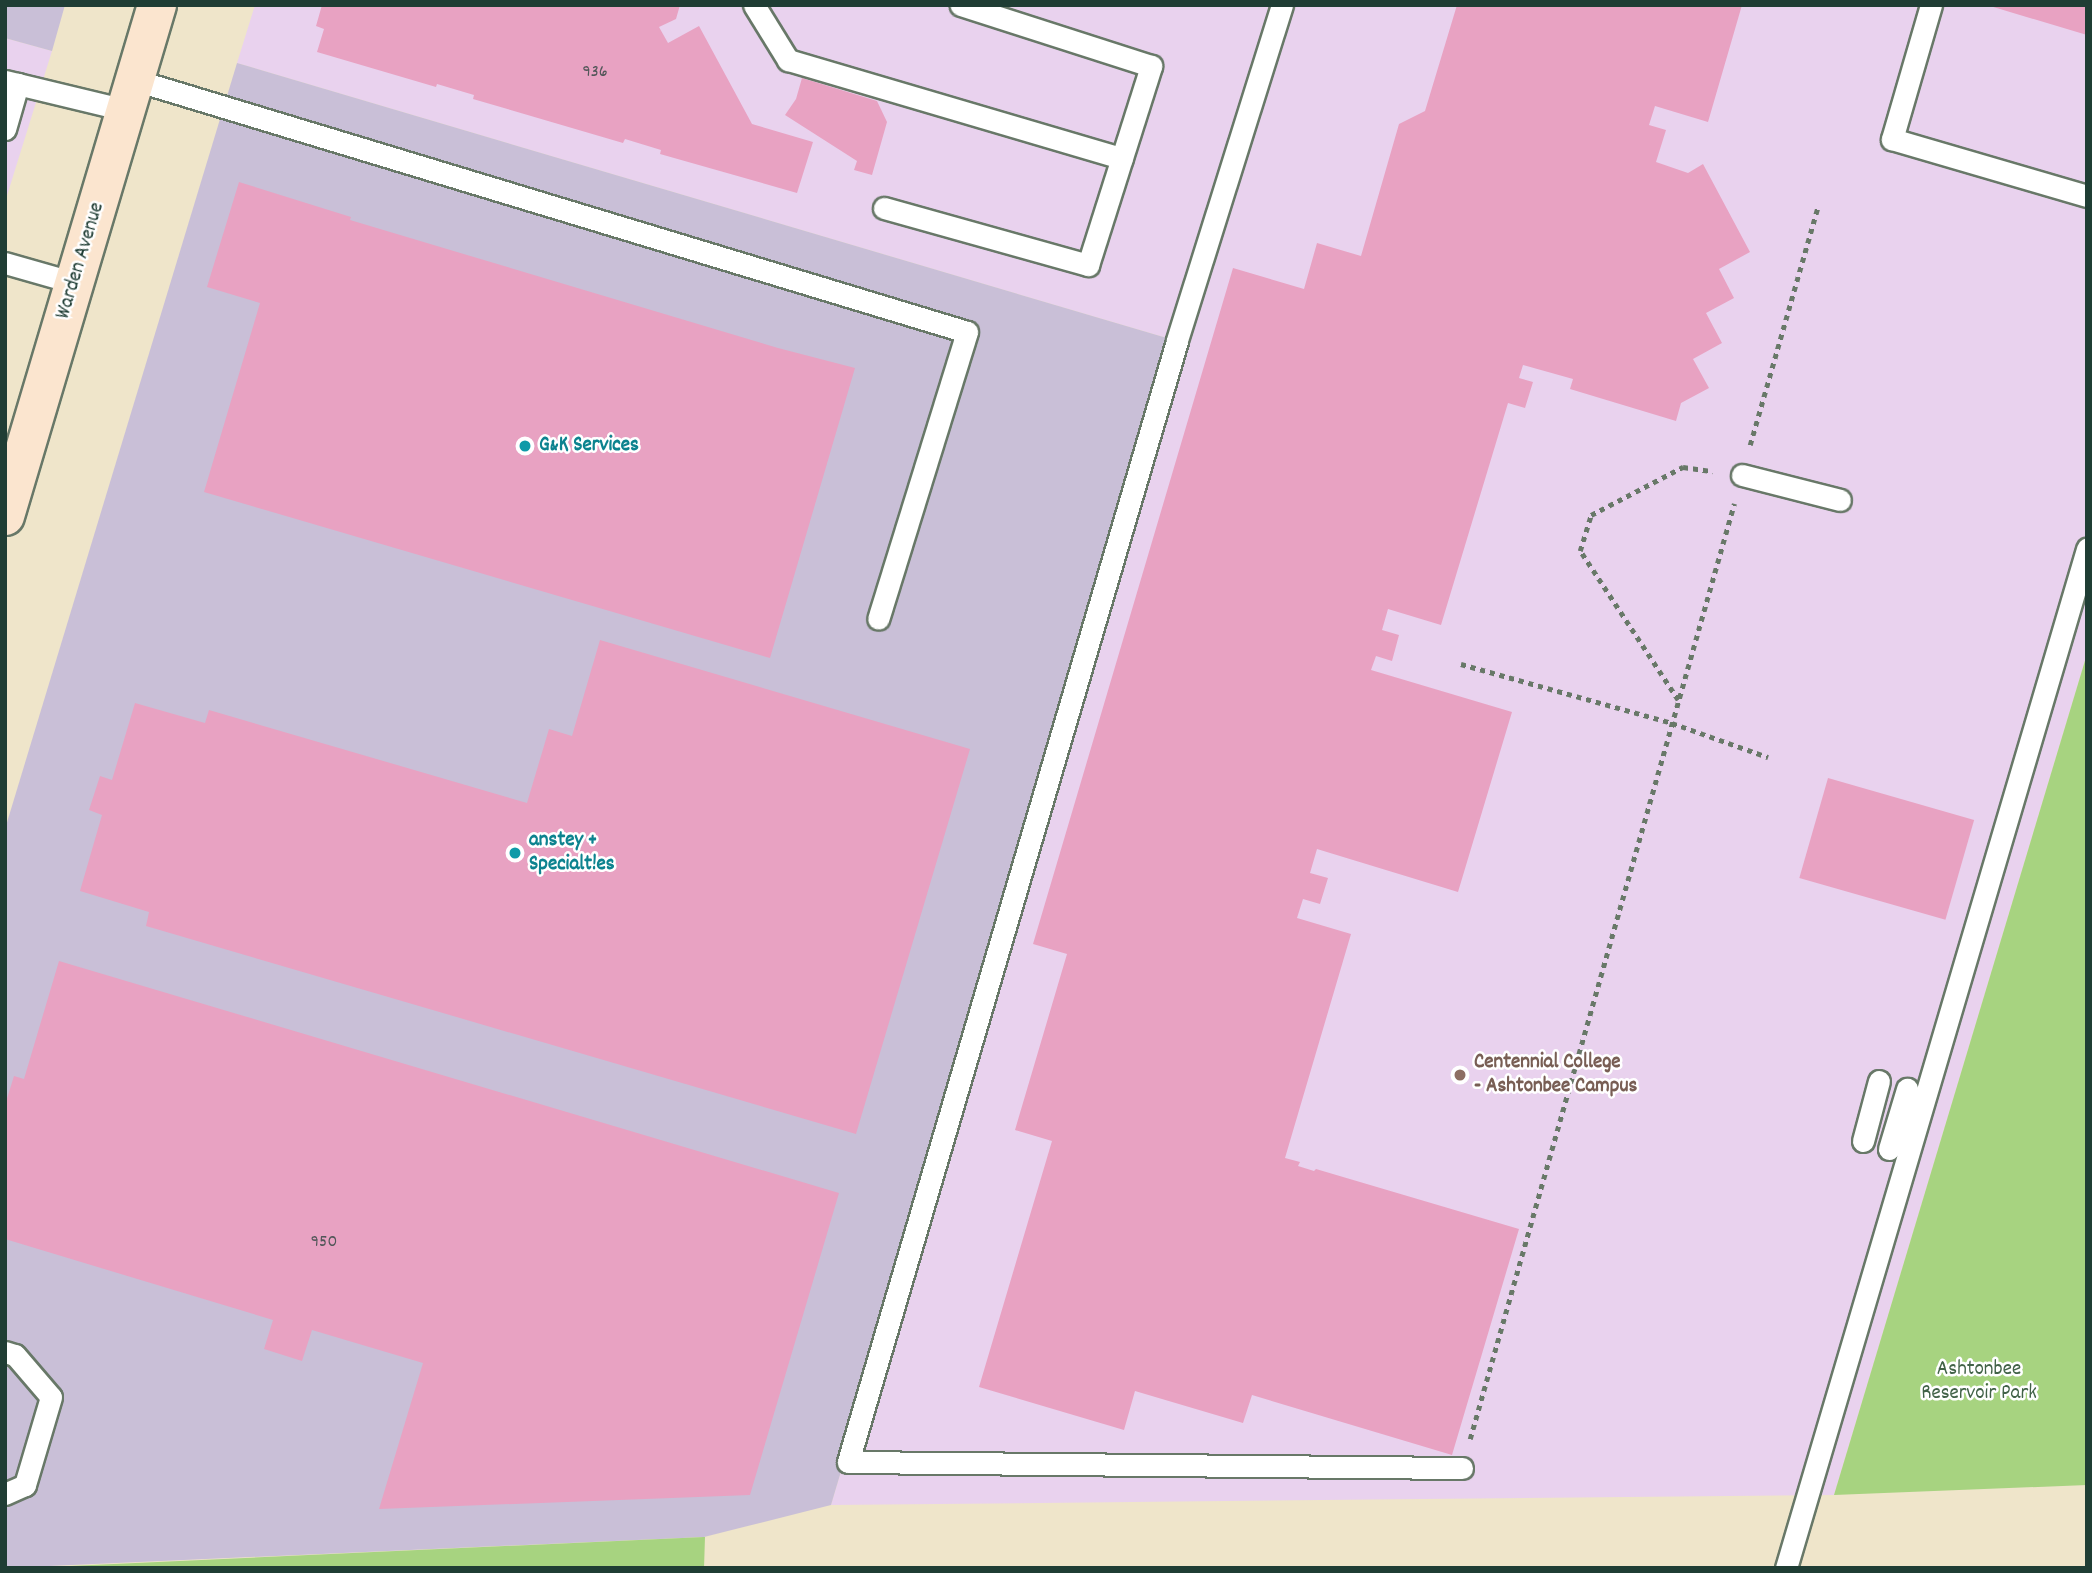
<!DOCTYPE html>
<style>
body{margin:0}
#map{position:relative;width:2092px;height:1573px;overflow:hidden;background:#efe5ca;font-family:Dekko,sans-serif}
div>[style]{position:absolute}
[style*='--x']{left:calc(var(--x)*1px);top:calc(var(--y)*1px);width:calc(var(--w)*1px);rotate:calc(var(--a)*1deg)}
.built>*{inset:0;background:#e9d2ee}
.industrial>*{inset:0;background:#c9bfd7}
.green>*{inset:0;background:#a7d380}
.building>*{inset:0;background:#e8a2c2;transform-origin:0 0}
.path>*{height:4.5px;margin-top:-2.25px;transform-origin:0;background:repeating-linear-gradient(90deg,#687868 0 5px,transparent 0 10px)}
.roads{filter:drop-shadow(2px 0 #687868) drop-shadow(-2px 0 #687868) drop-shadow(0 2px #687868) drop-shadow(0 -2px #687868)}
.service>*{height:21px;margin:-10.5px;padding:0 10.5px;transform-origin:10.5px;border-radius:10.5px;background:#fff}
.secondary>*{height:38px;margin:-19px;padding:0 19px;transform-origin:19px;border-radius:19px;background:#fbe5cf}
.dots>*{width:19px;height:19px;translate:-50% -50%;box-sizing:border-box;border:4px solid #fff;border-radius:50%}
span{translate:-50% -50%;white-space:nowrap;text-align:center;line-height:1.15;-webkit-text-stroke:5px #fff;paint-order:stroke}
.number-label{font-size:18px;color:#515658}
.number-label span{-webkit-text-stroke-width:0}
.street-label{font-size:21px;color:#1f3d34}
.culture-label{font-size:21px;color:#0d838f;font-weight:700}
.left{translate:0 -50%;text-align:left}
.education-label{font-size:21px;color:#785e54;font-weight:700}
.park-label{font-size:21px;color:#416247}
.frame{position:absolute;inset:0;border:7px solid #1f3d34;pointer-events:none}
</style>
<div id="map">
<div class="built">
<div style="clip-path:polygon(255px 5px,2087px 5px,2087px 654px,1834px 1495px,831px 1505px,1177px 341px,237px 63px)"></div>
<div style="clip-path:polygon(5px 38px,52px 51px,5px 202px)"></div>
</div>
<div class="industrial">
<div style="clip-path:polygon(5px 5px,65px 5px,52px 51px,5px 38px)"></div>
<div style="clip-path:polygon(237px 63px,1177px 341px,831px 1505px,704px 1537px,5px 1568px,5px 829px)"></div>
</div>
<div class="green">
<div style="clip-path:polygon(2087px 654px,2087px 1485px,1834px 1495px)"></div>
<div style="clip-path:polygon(705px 1537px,704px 1568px,26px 1568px,704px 1537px)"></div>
</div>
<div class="building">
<div style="clip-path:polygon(322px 5px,680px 5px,676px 19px,659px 27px,668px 43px,699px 26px,752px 124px,813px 142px,797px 193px,660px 154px,661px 150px,625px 139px,623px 143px,473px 99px,474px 95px,437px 84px,436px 87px,317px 52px,324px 29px,316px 26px)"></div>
<div style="clip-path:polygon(1457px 5px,1742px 5px,1708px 122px,1655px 106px,1649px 125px,1666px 130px,1656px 162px,1688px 173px,1703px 164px,1750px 252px,1719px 269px,1734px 298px,1706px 313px,1722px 343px,1693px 359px,1709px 388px,1681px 403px,1676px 421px,1570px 389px,1573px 379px,1523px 365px,1519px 378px,1533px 382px,1525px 408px,1508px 403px,1441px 625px,1388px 609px,1382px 630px,1399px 635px,1392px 661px,1376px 656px,1371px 670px,1512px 712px,1458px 892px,1317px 849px,1310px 873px,1328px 878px,1320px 904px,1303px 899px,1297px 918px,1351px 934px,1285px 1158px,1300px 1162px,1298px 1166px,1314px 1171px,1316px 1169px,1519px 1229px,1452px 1455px,1252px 1395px,1243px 1423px,1135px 1391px,1124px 1430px,979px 1387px,1052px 1141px,1015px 1130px,1067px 954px,1033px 944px,1233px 268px,1304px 289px,1317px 243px,1361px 256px,1399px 124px,1425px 111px)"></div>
<div style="clip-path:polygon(1990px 5px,2087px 5px,2087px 35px,1990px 6px)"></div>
<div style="clip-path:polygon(802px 78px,877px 101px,887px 122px,872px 175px,854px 170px,857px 161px,785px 115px,796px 99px)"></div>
<div style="clip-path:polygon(239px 182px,351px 217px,350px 220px,778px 348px,855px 368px,770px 658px,204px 492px,260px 303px,207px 287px)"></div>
<div style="clip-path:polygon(600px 640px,970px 749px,856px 1134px,146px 926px,149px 912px,80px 891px,102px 815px,89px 810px,100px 776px,112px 780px,135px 703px,205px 723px,209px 710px,527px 803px,549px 729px,572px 736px)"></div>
<div style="left:1828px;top:778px;width:152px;height:104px;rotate:16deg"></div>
<div style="clip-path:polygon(59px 961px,839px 1193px,750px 1495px,379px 1509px,423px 1363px,312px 1330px,302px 1361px,264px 1349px,273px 1320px,5px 1239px,5px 1105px,14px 1076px,24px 1079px)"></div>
</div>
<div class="path">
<div style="--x:1750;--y:445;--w:248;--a:-74.1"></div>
<div style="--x:1461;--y:664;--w:219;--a:15.6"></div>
<div style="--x:1672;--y:723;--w:102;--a:19.5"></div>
<div style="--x:1678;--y:700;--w:178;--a:-123.3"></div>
<div style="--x:1580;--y:551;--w:38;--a:-73"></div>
<div style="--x:1591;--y:515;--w:104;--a:-27.6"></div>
<div style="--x:1683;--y:467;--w:30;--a:8"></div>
<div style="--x:1470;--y:1439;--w:972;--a:-74.23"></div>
</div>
<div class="roads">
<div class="service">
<div style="--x:754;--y:5;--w:65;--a:58.3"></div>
<div style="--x:788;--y:60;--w:348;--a:16.4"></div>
<div style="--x:1282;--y:5;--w:352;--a:107.4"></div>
<div style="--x:1177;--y:341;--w:1168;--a:106.36"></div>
<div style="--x:848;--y:1462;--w:614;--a:0.56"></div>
<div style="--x:1931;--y:5;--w:140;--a:106.2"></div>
<div style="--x:1892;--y:139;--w:203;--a:16.3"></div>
<div style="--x:135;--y:80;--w:869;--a:16.85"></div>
<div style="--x:967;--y:332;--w:300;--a:107.2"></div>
<div style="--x:5;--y:81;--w:124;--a:13.5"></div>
<div style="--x:5;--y:129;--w:47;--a:-73.9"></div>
<div style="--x:884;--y:208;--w:212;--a:15.6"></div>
<div style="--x:1088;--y:265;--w:209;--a:-72.4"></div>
<div style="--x:1151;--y:66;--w:200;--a:-162.2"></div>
<div style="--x:5;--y:263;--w:73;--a:15.9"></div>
<div style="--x:1742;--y:475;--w:101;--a:14.3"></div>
<div style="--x:1863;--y:1141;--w:62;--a:-75.1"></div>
<div style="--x:1889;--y:1149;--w:63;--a:-73.3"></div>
<div style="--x:5;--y:1352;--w:10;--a:17"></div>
<div style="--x:15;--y:1355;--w:55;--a:49.4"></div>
<div style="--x:51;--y:1397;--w:92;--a:106.5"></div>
<div style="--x:25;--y:1485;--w:22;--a:156"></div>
<div style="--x:1786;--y:1568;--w:1063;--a:-73.54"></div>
</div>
<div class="secondary">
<div style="--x:5;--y:516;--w:533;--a:-73.43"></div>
</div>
</div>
<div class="dots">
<div style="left:525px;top:446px;background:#0f9aa8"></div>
<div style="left:515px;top:853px;background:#0f9aa8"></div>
<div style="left:1460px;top:1075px;background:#8d6e63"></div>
</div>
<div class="number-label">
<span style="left:595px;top:73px">936</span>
<span style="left:324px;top:1243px">950</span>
</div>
<div class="street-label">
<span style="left:81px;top:261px;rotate:-73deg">Warden Avenue</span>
</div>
<div class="culture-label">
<span class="left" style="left:539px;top:446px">G&amp;K Services</span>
<span class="left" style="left:529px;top:853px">anstey +<br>Specialt!es</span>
</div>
<div class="education-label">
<span class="left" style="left:1474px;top:1075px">Centennial College<br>- Ashtonbee Campus</span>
</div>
<div class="park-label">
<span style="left:1979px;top:1382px">Ashtonbee<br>Reservoir Park</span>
</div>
<div class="frame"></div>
</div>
